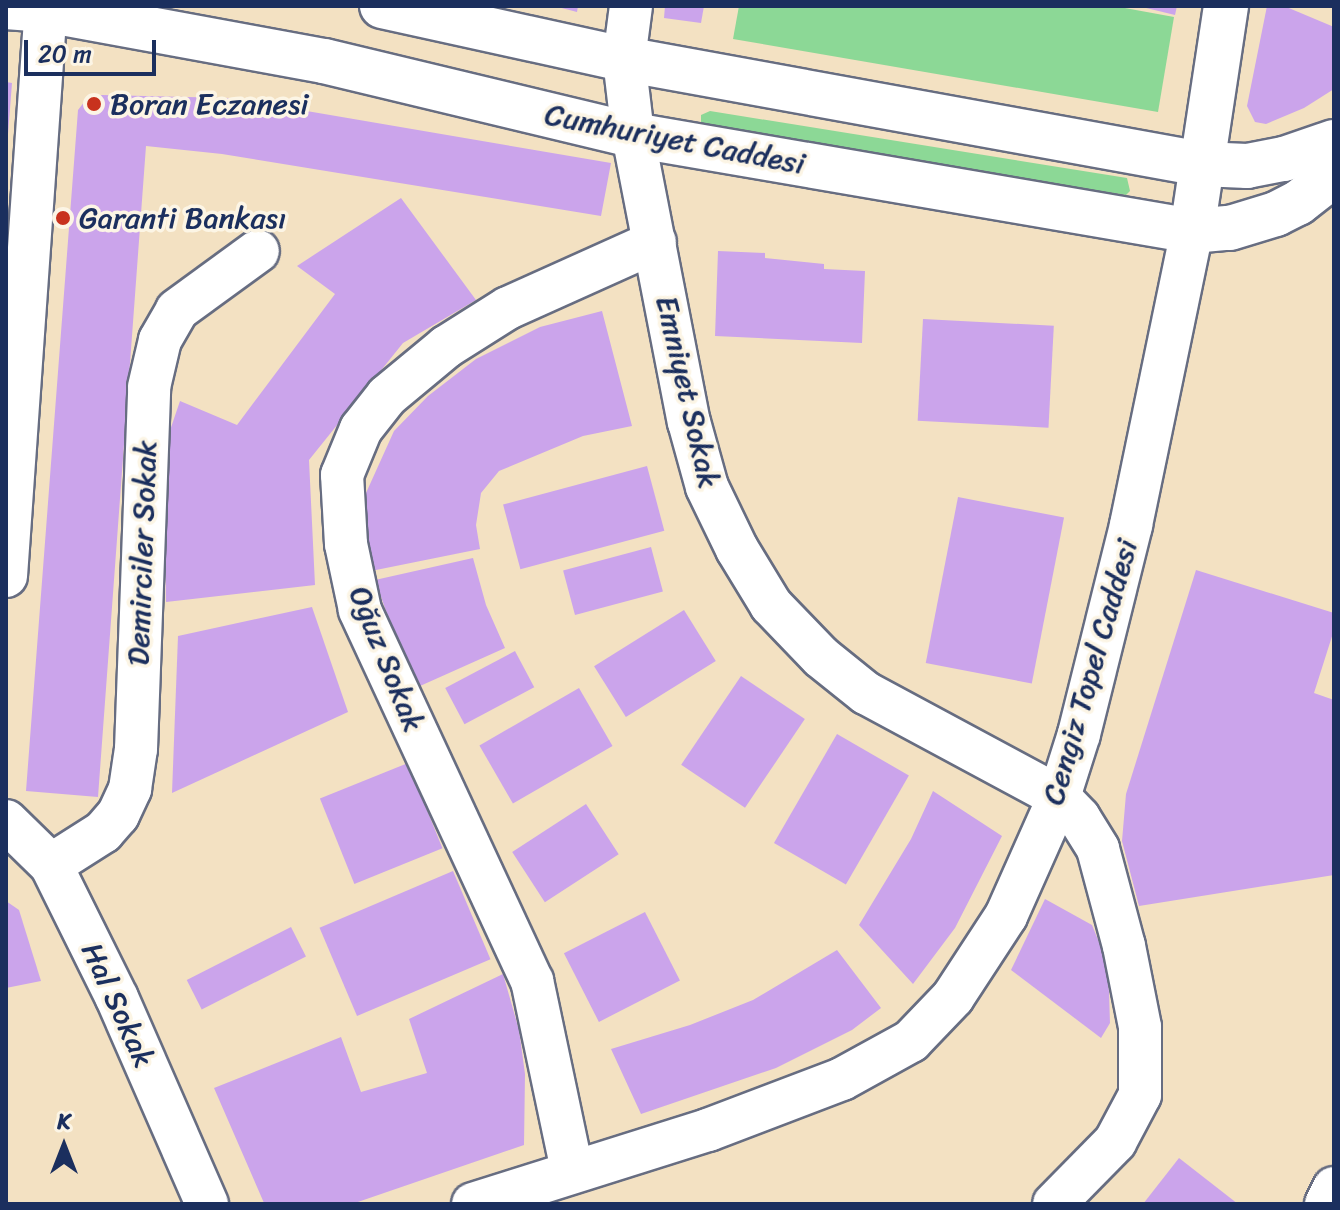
<!DOCTYPE html>
<meta charset="utf-8">
<style>
body{margin:0}
#map{position:relative;width:1340px;height:1210px;overflow:hidden;background:#f3e1c2;font-family:Sriracha,sans-serif}
div>[style]{position:absolute}
[style*='--x']{left:calc(var(--x)*1px);top:calc(var(--y)*1px);width:calc(var(--w)*1px);rotate:calc(var(--a)*1deg)}
.green>*{inset:0;background:#8cd896}
.building>*{inset:0;background:#cba4eb;transform-origin:0 0}
.roads{filter:drop-shadow(2px 0 #676d81) drop-shadow(-2px 0 #676d81) drop-shadow(0 2px #676d81) drop-shadow(0 -2px #676d81)}
.minor>*{height:42px;margin:-21px;padding:0 21px;transform-origin:21px;border-radius:21px;background:#fff}
.tertiary>*{height:44px;margin:-22px;padding:0 22px;transform-origin:22px;border-radius:22px;background:#fff}
.secondary>*{height:44px;margin:-22px;padding:0 22px;transform-origin:22px;border-radius:22px;background:#fff}
.dots>*{width:22px;height:22px;translate:-50% -50%;box-sizing:border-box;border:4px solid #fcf5e5;border-radius:50%}
span{translate:-50% -50%;white-space:nowrap;text-align:center;line-height:1.15;-webkit-text-stroke:7px #fcf5e5;paint-order:stroke}
.poi-label{font-size:30px;color:#1b2f5e}
.left{translate:0 -50%;text-align:left}
.street-label{font-size:30px;color:#1b2f5e}
.frame{position:absolute;inset:0;border:8px solid #1b2f5e;pointer-events:none}
.north{position:absolute;left:24px;top:1106px;width:80px;height:80px;-webkit-text-stroke:6px #fcf5e5;paint-order:stroke;rotate:0deg;font-size:22px;font-weight:700;line-height:32px;text-align:center;color:#1b2f5e}
.north::after{content:'';display:block;margin:auto;width:28px;height:36px;background:#1b2f5e;clip-path:polygon(50% 0,100% 100%,50% 72%,0 100%)}
.scale{position:absolute;left:24px;top:40px;width:132px;height:36px;box-sizing:border-box;border:4px solid #1b2f5e;border-top:0;padding-left:10px;font-size:24px;line-height:28px;white-space:nowrap;color:#1b2f5e;-webkit-text-stroke:6px #fcf5e5;paint-order:stroke}
</style>
<div id="map">
<div class="green">
<div style="clip-path:polygon(739px 6px,1114px 6px,1174px 17px,1158px 112px,733px 39px)"></div>
<div style="clip-path:polygon(710px 111px,1127px 178px,1130px 191px,1126px 195px,709px 130px,701px 123px,701px 115px)"></div>
</div>
<div class="building">
<div style="clip-path:polygon(554px 6px,578px 6px,577px 12px)"></div>
<div style="clip-path:polygon(665px 6px,704px 6px,701px 23px,664px 18px)"></div>
<div style="clip-path:polygon(1138px 6px,1177px 6px,1175px 15px)"></div>
<div style="clip-path:polygon(1267px 6px,1284px 6px,1334px 27px,1334px 89px,1304px 108px,1266px 124px,1255px 122px,1247px 106px)"></div>
<div style="clip-path:polygon(6px 82px,12px 83px,8px 134px,6px 134px)"></div>
<div style="clip-path:polygon(102px 95px,230px 98px,611px 163px,601px 216px,222px 154px,146px 146px,98px 797px,26px 791px,78px 110px,85px 101px)"></div>
<div style="clip-path:polygon(401px 198px,476px 300px,403px 343px,309px 460px,315px 585px,166px 602px,163px 451px,180px 401px,237px 425px,335px 294px,297px 266px)"></div>
<div style="clip-path:polygon(718px 251px,765px 253px,765px 258px,824px 264px,824px 269px,865px 271px,862px 343px,715px 336px)"></div>
<div style="clip-path:polygon(602px 311px,632px 426px,583px 436px,499px 471px,481px 493px,476px 525px,480px 549px,371px 571px,363px 536px,366px 493px,394px 431px,428px 396px,476px 359px,540px 327px)"></div>
<div style="left:923px;top:319px;width:131px;height:102px;rotate:3deg"></div>
<div style="left:647px;top:466px;width:67px;height:149px;rotate:75deg"></div>
<div style="left:958px;top:497px;width:108px;height:169px;rotate:11deg"></div>
<div style="left:651px;top:547px;width:46px;height:91px;rotate:75deg"></div>
<div style="clip-path:polygon(473px 558px,486px 605px,505px 648px,420px 686px,390px 622px,375px 580px)"></div>
<div style="clip-path:polygon(1196px 570px,1334px 613px,1334px 630px,1314px 693px,1334px 700px,1334px 875px,1139px 906px,1122px 841px,1126px 794px)"></div>
<div style="clip-path:polygon(312px 607px,348px 712px,172px 793px,178px 636px)"></div>
<div style="left:684px;top:610px;width:60px;height:106px;rotate:58deg"></div>
<div style="left:515px;top:651px;width:41px;height:79px;rotate:62deg"></div>
<div style="left:741px;top:676px;width:77px;height:107px;rotate:34deg"></div>
<div style="left:579px;top:688px;width:67px;height:115px;rotate:60deg"></div>
<div style="left:837px;top:734px;width:83px;height:126px;rotate:30deg"></div>
<div style="left:408px;top:763px;width:92px;height:95px;rotate:68deg"></div>
<div style="clip-path:polygon(933px 791px,1002px 836px,955px 928px,913px 984px,859px 925px,911px 839px)"></div>
<div style="left:586px;top:804px;width:60px;height:88px;rotate:57deg"></div>
<div style="left:453px;top:871px;width:96px;height:145px;rotate:67deg"></div>
<div style="clip-path:polygon(1045px 899px,1092px 925px,1106px 959px,1109px 992px,1110px 1023px,1101px 1038px,1011px 970px)"></div>
<div style="clip-path:polygon(6px 901px,19px 910px,41px 981px,6px 988px)"></div>
<div style="left:645px;top:912px;width:77px;height:91px;rotate:63deg"></div>
<div style="left:291px;top:927px;width:33px;height:117px;rotate:63deg"></div>
<div style="clip-path:polygon(837px 950px,881px 1008px,852px 1030px,776px 1068px,641px 1114px,611px 1049px,690px 1025px,753px 1000px)"></div>
<div style="clip-path:polygon(503px 974px,519px 1030px,525px 1074px,524px 1145px,352px 1204px,264px 1203px,214px 1088px,341px 1037px,361px 1092px,427px 1073px,409px 1019px)"></div>
<div style="clip-path:polygon(1179px 1158px,1238px 1204px,1143px 1204px)"></div>
</div>
<div class="roads">
<div class="minor">
<div style="--x:631;--y:6;--w:53;--a:97.5"></div>
<div style="--x:624;--y:59;--w:77;--a:83.2"></div>
<div style="--x:633;--y:135;--w:292;--a:79"></div>
<div style="--x:689;--y:422;--w:67;--a:74.5"></div>
<div style="--x:707;--y:487;--w:69;--a:64.2"></div>
<div style="--x:737;--y:549;--w:66;--a:58.7"></div>
<div style="--x:771;--y:605;--w:72;--a:46.1"></div>
<div style="--x:821;--y:657;--w:58;--a:38.7"></div>
<div style="--x:866;--y:693;--w:219;--a:28.3"></div>
<div style="--x:1059;--y:797;--w:29;--a:46"></div>
<div style="--x:1079;--y:818;--w:36;--a:58"></div>
<div style="--x:1098;--y:849;--w:100;--a:75"></div>
<div style="--x:1124;--y:946;--w:83;--a:78.8"></div>
<div style="--x:1140;--y:1027;--w:68;--a:90"></div>
<div style="--x:1140;--y:1095;--w:53;--a:118"></div>
<div style="--x:1115;--y:1142;--w:87;--a:134.5"></div>
<div style="--x:6;--y:576;--w:571;--a:-85.99"></div>
<div style="--x:6;--y:821;--w:63;--a:44.4"></div>
<div style="--x:51;--y:865;--w:148;--a:63.6"></div>
<div style="--x:117;--y:998;--w:225;--a:66.4"></div>
<div style="--x:51;--y:865;--w:62;--a:-32.4"></div>
<div style="--x:103;--y:832;--w:23;--a:-49"></div>
<div style="--x:118;--y:815;--w:29;--a:-65"></div>
<div style="--x:130;--y:789;--w:40;--a:-81.5"></div>
<div style="--x:136;--y:749;--w:362;--a:-87.9"></div>
<div style="--x:149;--y:387;--w:48;--a:-76.8"></div>
<div style="--x:160;--y:340;--w:34;--a:-60"></div>
<div style="--x:177;--y:310;--w:100;--a:-36.1"></div>
<div style="--x:572;--y:1170;--w:193;--a:-101.9"></div>
<div style="--x:532;--y:981;--w:409;--a:-114.9"></div>
<div style="--x:360;--y:610;--w:67;--a:-102"></div>
<div style="--x:346;--y:544;--w:69;--a:-93.3"></div>
<div style="--x:342;--y:475;--w:50;--a:-67.6"></div>
<div style="--x:361;--y:429;--w:42;--a:-51.8"></div>
<div style="--x:387;--y:396;--w:77;--a:-39.7"></div>
<div style="--x:446;--y:347;--w:73;--a:-32.2"></div>
<div style="--x:508;--y:308;--w:161;--a:-24.2"></div>
<div style="--x:473;--y:1204;--w:246;--a:-17.5"></div>
<div style="--x:708;--y:1130;--w:143;--a:-20.8"></div>
<div style="--x:842;--y:1079;--w:79;--a:-28.8"></div>
<div style="--x:911;--y:1041;--w:61;--a:-46.3"></div>
<div style="--x:953;--y:997;--w:97;--a:-56.8"></div>
<div style="--x:1006;--y:916;--w:130;--a:-66"></div>
<div style="--x:1059;--y:797;--w:66;--a:-72.4"></div>
<div style="--x:1079;--y:734;--w:215;--a:-76"></div>
<div style="--x:1131;--y:525;--w:300;--a:-78.3"></div>
<div style="--x:1326;--y:1204;--w:18;--a:-63"></div>
</div>
<div class="tertiary">
<div style="--x:1192;--y:231;--w:228;--a:-81.4"></div>
</div>
<div class="secondary">
<div style="--x:382;--y:6;--w:248;--a:12.4"></div>
<div style="--x:624;--y:59;--w:586;--a:10.31"></div>
<div style="--x:1201;--y:164;--w:46;--a:2.5"></div>
<div style="--x:1247;--y:166;--w:38;--a:-11"></div>
<div style="--x:1284;--y:159;--w:53;--a:-18.8"></div>
<div style="--x:6;--y:7;--w:40;--a:4.3"></div>
<div style="--x:46;--y:10;--w:283;--a:10.4"></div>
<div style="--x:324;--y:61;--w:318;--a:13.5"></div>
<div style="--x:633;--y:135;--w:567;--a:9.74"></div>
<div style="--x:1192;--y:231;--w:38;--a:-5"></div>
<div style="--x:1230;--y:228;--w:48;--a:-16.9"></div>
<div style="--x:1276;--y:214;--w:25;--a:-27"></div>
<div style="--x:1298;--y:203;--w:46;--a:-37.9"></div>
</div>
</div>
<div class="dots">
<div style="left:94px;top:104px;background:#c8321e"></div>
<div style="left:63px;top:218px;background:#c8321e"></div>
</div>
<div class="poi-label">
<span class="left" style="left:110px;top:104px">Boran Eczanesi</span>
<span class="left" style="left:79px;top:218px">Garanti Bankası</span>
</div>
<div class="street-label">
<span style="left:675px;top:139px;rotate:11deg">Cumhuriyet Caddesi</span>
<span style="left:688px;top:392px;rotate:77deg">Emniyet Sokak</span>
<span style="left:142px;top:553px;rotate:-88deg">Demirciler Sokak</span>
<span style="left:387px;top:659px;rotate:68deg">Oğuz Sokak</span>
<span style="left:1090px;top:672px;rotate:-74deg">Cengiz Topel Caddesi</span>
<span style="left:118px;top:1005px;rotate:65deg">Hal Sokak</span>
</div>
<div class="frame"></div>
<div class="north">K</div>
<div class="scale">20 m</div>
</div>
